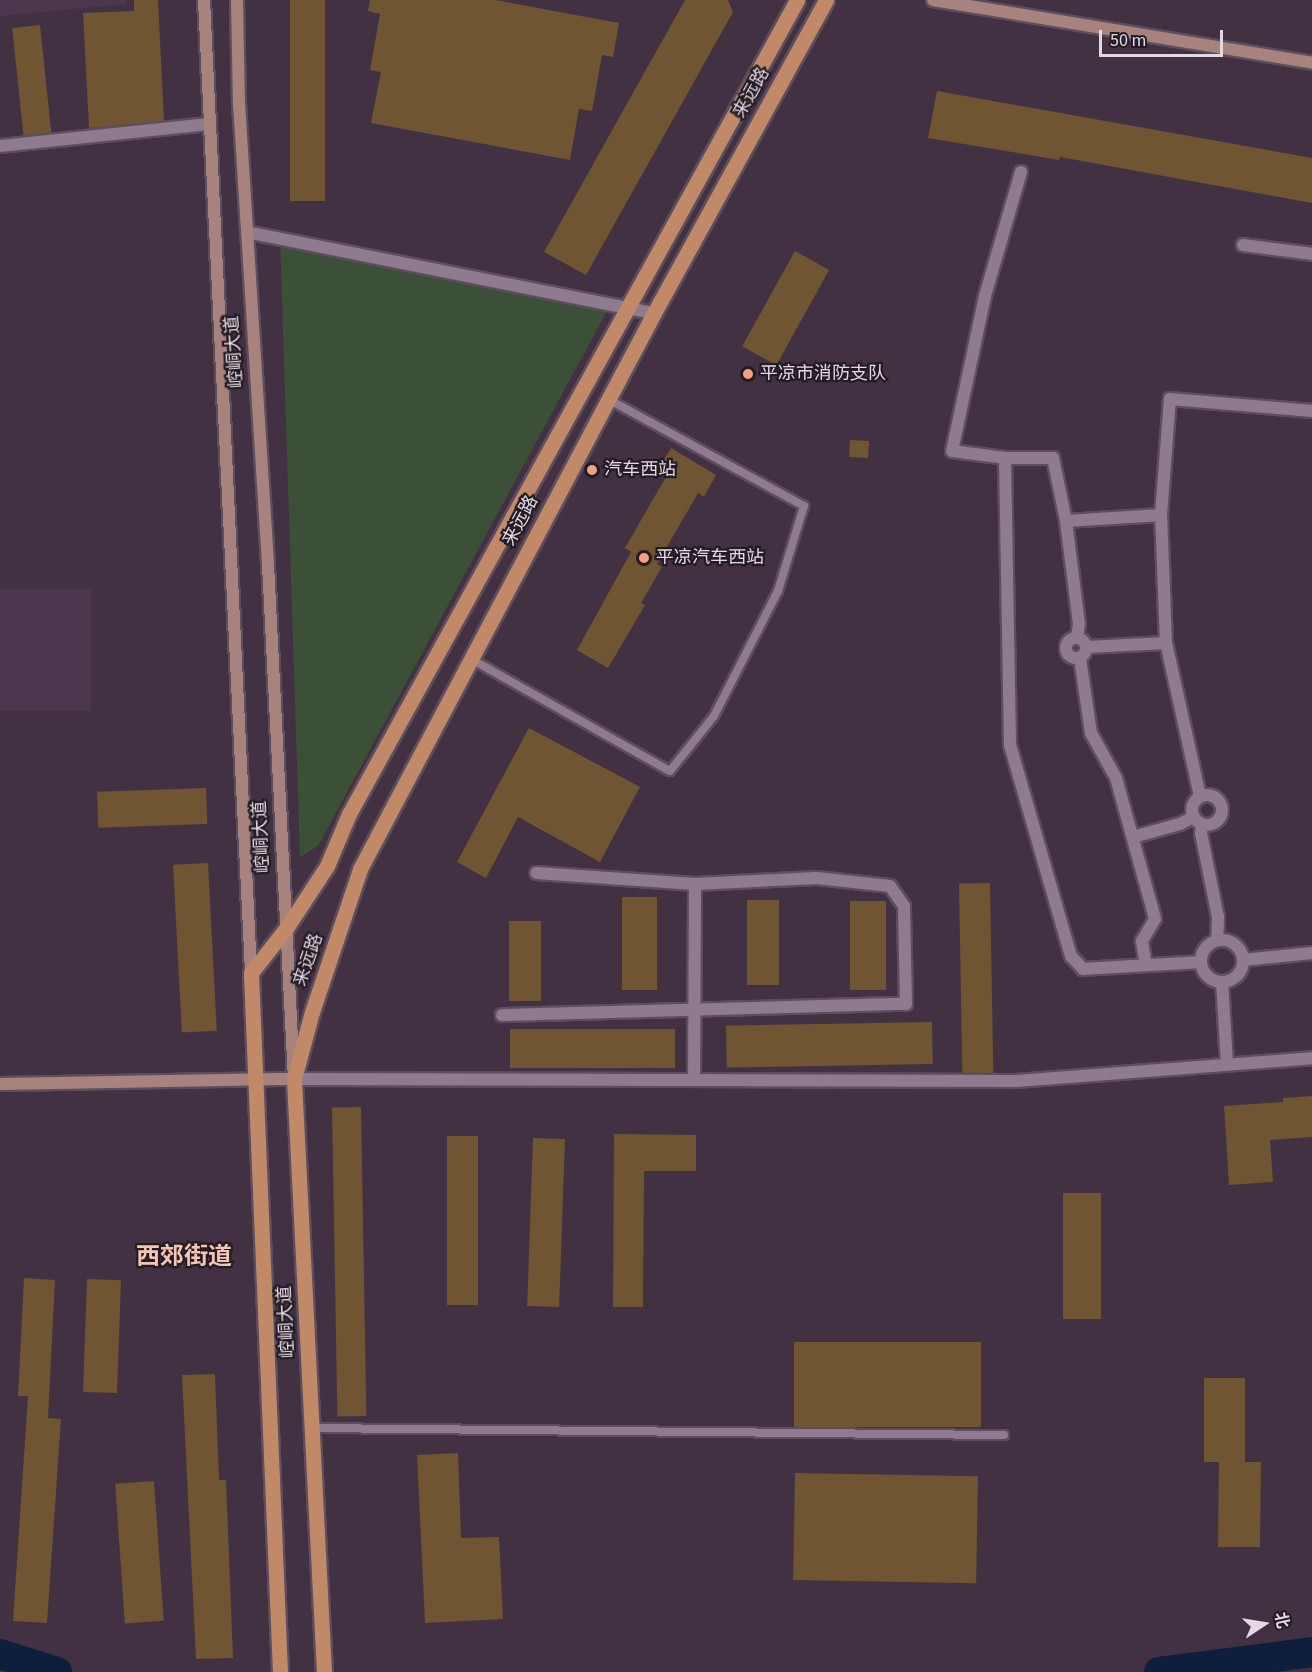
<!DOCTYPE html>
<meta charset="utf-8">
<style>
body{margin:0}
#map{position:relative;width:1312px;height:1672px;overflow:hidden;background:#423143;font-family:"Source Sans 3","Noto Sans SC",sans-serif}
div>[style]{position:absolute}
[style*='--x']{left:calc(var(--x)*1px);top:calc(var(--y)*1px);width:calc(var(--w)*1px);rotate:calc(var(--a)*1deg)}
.built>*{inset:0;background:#4d374f;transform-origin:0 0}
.green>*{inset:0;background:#3b5037}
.river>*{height:30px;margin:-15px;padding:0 15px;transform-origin:15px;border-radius:15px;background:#0d1f3c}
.building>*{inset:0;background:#6f5531;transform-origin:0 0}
.roads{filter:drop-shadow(2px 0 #5c4e5d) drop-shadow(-2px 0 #5c4e5d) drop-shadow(0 2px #5c4e5d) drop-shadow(0 -2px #5c4e5d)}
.service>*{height:8px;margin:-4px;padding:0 4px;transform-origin:4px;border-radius:4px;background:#8f7a90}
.minor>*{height:12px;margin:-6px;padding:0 6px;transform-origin:6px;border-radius:6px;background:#8f7a90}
.minor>.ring{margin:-6px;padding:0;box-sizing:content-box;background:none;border:12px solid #8f7a90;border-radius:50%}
.tertiary>*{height:12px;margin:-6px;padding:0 6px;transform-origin:6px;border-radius:6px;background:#8f7a90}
.secondary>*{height:12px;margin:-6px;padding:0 6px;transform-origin:6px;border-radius:6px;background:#a8827c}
.primary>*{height:15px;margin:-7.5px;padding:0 7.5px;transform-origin:7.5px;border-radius:7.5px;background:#c18967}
.dots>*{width:16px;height:16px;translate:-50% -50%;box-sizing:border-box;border:3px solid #241c24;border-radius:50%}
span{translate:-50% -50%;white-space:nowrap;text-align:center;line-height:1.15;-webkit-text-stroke:4.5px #241c24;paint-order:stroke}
.street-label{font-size:18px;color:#e3d8e3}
.poi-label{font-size:18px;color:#e3d8e3}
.left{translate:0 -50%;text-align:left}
.district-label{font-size:24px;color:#f5c5b4;font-weight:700}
.north{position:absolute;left:1234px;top:1594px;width:60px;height:60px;-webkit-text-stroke:4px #241c24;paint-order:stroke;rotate:78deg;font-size:16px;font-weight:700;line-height:24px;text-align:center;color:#e3d8e3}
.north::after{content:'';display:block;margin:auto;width:21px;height:27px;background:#e3d8e3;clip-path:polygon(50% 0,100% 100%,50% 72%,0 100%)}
.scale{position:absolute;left:1099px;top:30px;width:124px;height:27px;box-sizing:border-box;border:3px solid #e3d8e3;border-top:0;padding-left:8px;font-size:18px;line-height:21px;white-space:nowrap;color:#e3d8e3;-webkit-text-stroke:4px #241c24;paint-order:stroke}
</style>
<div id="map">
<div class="built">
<div style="clip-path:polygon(0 0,126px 0,126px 4px,0 16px)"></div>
<div style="left:91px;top:589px;width:122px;height:91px;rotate:90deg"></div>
</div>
<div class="green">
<div style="clip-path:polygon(280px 238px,607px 311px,318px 846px,300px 857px)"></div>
</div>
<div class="river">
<div style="--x:0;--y:1654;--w:60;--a:17.5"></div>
<div style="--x:1159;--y:1672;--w:154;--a:-7.4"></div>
</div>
<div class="building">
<div style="clip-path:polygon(134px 0,158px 0,164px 121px,89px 128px,83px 13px,134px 11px)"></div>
<div style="left:290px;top:0;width:35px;height:201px"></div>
<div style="clip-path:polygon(370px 0,495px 0,619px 23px,613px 57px,602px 55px,592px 111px,579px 109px,570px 160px,371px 123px,381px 72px,370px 70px,380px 14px,368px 11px)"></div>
<div style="clip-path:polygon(685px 0,728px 0,733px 12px,586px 275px,544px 252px)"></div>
<div style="left:40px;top:25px;width:108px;height:28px;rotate:84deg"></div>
<div style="clip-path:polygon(937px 91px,1312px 158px,1312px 203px,1060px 157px,1059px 160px,928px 138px)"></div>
<div style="left:795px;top:251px;width:39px;height:109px;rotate:29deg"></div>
<div style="left:850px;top:440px;width:19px;height:17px;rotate:3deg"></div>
<div style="clip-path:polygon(671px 448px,716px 475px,704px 497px,698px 493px,657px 564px,662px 567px,641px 603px,645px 605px,608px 668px,577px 650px,631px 552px,625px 548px,667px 475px,658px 470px)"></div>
<div style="clip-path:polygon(529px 728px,640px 787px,600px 862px,518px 817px,486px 878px,457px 862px)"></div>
<div style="left:206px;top:788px;width:36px;height:109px;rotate:88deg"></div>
<div style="left:208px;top:863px;width:168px;height:35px;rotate:87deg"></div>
<div style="left:990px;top:883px;width:190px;height:31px;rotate:89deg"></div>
<div style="left:622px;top:897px;width:35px;height:93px"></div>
<div style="left:747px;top:900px;width:32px;height:85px"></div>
<div style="left:850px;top:901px;width:36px;height:89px"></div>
<div style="left:509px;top:921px;width:32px;height:80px"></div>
<div style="left:932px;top:1022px;width:42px;height:206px;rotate:89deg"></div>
<div style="left:510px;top:1029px;width:165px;height:39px"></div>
<div style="clip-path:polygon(1312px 1096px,1312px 1137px,1270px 1140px,1273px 1182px,1229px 1185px,1224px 1106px,1283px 1102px,1283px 1098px)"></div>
<div style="left:361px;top:1107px;width:309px;height:29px;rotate:89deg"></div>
<div style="clip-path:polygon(614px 1134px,696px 1135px,696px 1171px,644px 1171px,643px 1307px,613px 1307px)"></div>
<div style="left:447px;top:1136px;width:31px;height:169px"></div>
<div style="left:533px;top:1138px;width:32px;height:168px;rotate:2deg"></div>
<div style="left:1063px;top:1193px;width:38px;height:126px"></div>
<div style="clip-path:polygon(24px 1278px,55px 1280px,48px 1418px,61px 1419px,47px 1623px,13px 1621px,28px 1396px,18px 1396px)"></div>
<div style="left:87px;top:1279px;width:34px;height:113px;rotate:2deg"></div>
<div style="left:794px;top:1342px;width:187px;height:85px"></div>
<div style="clip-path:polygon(215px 1374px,219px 1480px,226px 1480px,233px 1658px,196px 1659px,182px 1375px)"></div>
<div style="clip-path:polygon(1204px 1378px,1245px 1378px,1245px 1462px,1261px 1462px,1260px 1547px,1218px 1547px,1219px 1462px,1204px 1462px)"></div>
<div style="clip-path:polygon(458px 1453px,461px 1538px,499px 1537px,503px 1619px,425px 1623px,417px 1455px)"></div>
<div style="left:795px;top:1473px;width:183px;height:107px;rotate:1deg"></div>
<div style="left:154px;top:1481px;width:140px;height:39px;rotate:86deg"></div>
</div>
<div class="roads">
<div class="service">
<div style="--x:471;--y:659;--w:228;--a:29.4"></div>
<div style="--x:670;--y:771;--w:70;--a:-51.3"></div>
<div style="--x:714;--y:716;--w:140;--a:-62.9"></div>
<div style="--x:778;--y:591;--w:89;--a:-73"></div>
<div style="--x:804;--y:506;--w:223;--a:-151.4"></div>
<div style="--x:311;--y:1428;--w:693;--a:0.58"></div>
</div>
<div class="minor">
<div style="--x:0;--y:146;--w:211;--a:-6"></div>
<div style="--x:1021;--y:172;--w:129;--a:106.2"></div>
<div style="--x:985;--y:296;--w:158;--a:102"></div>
<div style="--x:952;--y:451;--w:53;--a:7.5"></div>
<div style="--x:1005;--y:458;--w:48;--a:0"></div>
<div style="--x:1053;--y:458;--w:64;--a:78.3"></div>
<div style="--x:1066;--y:521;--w:95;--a:-3.6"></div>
<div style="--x:247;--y:232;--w:415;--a:11.3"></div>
<div style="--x:1243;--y:245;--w:70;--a:7.4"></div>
<div style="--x:1005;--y:458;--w:287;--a:89"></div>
<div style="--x:1010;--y:745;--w:220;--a:73.9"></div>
<div style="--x:1071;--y:956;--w:18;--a:47"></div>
<div style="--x:1083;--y:969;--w:118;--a:-3.4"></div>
<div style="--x:1066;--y:521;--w:104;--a:82.8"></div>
<div style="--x:1079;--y:624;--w:14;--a:98"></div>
<div class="ring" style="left:1066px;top:638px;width:8px;height:8px"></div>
<div style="--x:1087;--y:647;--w:79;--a:-2.9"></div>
<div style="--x:1080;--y:658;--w:76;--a:81.7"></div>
<div style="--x:1091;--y:733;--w:51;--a:60.9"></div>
<div style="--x:1116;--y:778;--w:146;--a:74.5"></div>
<div style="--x:1155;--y:919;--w:26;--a:121"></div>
<div style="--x:1142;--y:941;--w:24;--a:81"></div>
<div class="ring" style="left:1192px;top:795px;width:18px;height:18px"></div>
<div style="--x:1200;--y:796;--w:157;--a:-102.5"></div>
<div style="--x:1166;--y:643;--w:128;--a:-92.2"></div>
<div style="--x:1161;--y:515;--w:116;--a:-85.6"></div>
<div style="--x:1170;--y:399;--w:143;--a:4.8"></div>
<div style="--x:1202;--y:825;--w:8;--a:97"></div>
<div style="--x:1201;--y:833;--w:86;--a:78.6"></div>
<div style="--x:1218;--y:917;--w:23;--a:92"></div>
<div style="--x:1133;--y:837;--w:49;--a:-15.5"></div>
<div style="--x:1180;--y:824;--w:15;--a:-28"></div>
<div class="ring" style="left:1201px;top:940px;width:30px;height:30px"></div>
<div style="--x:1243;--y:960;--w:69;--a:-5.8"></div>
<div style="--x:1222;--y:982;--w:82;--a:86.5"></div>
<div style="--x:502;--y:1015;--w:404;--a:-1.6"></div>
<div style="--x:906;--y:1004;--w:98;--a:-91.2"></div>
<div style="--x:904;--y:906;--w:24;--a:-125"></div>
<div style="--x:890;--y:886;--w:74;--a:-173.8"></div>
<div style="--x:816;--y:878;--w:121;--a:177.2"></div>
<div style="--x:695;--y:884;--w:159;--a:-176"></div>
<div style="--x:694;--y:1080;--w:196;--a:-89.7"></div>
</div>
<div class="tertiary">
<div style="--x:294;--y:1079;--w:722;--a:0.16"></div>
<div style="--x:1016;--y:1081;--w:297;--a:-4.4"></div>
</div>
<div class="secondary">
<div style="--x:204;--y:0;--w:974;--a:87.23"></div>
<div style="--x:933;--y:0;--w:384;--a:9.4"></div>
<div style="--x:0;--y:1084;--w:294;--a:-1"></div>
<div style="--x:294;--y:1079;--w:516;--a:-92.89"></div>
<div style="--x:268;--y:564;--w:460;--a:-93.6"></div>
<div style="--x:239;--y:105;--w:105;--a:-91.1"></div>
</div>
<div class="primary">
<div style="--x:280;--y:1672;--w:700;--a:-92.38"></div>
<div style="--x:251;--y:973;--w:58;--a:-52"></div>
<div style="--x:287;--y:927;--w:73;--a:-56.7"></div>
<div style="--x:327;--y:866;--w:56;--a:-67.1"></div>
<div style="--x:349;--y:814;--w:929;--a:-61.17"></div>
<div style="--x:324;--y:1672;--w:594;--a:-92.9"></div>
<div style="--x:294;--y:1079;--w:69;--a:-75"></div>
<div style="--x:312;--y:1012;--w:151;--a:-71.4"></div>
<div style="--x:360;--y:869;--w:629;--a:-62.13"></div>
<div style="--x:654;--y:313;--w:357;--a:-61.2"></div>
</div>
</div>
<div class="dots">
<div style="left:748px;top:374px;background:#f2a081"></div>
<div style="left:592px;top:470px;background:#f2a081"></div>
<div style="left:644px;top:558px;background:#f2a081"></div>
</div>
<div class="street-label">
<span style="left:752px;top:93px;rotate:-61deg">来远路</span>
<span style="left:235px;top:352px;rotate:-94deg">崆峒大道</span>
<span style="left:521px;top:521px;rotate:-62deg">来远路</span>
<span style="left:262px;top:837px;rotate:-93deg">崆峒大道</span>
<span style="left:309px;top:960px;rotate:-71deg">来远路</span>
<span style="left:287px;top:1322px;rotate:-93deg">崆峒大道</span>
</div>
<div class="poi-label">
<span class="left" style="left:760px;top:374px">平凉市消防支队</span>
<span class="left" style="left:604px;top:470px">汽车西站</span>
<span class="left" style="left:656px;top:558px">平凉汽车西站</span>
</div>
<div class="district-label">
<span style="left:184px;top:1257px">西郊街道</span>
</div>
<div class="north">北</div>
<div class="scale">50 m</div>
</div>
